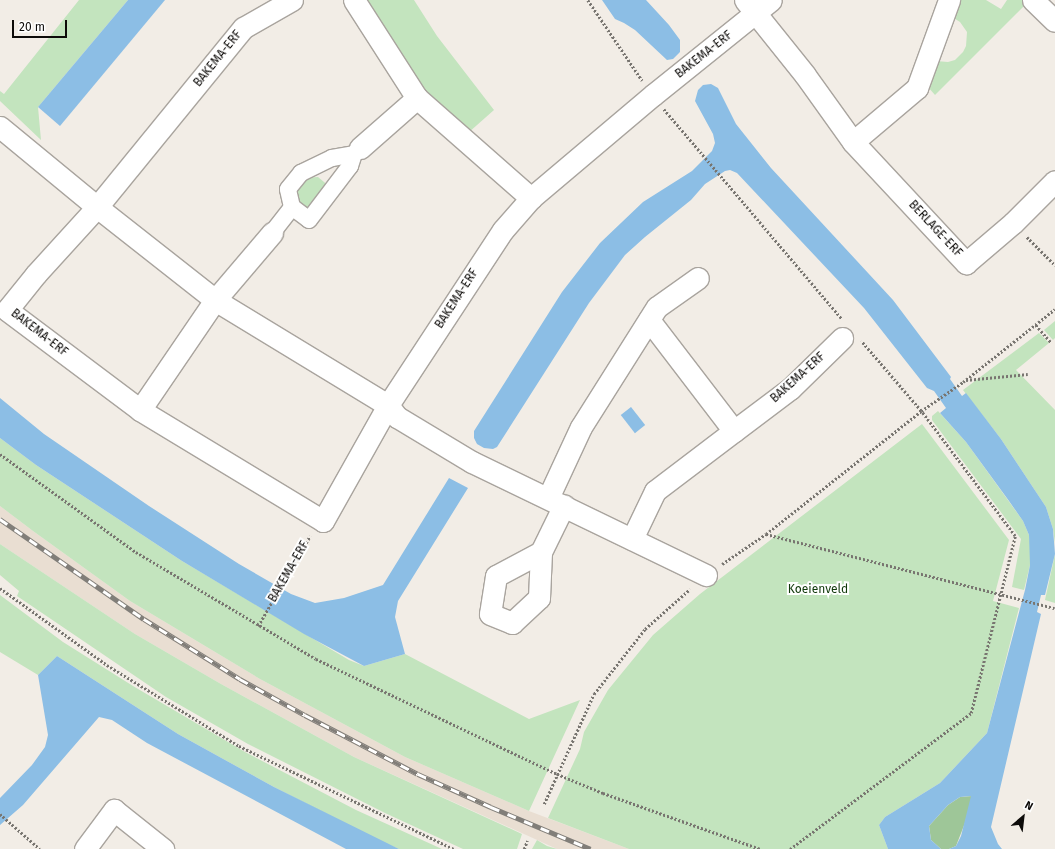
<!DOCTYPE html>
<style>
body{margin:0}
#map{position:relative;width:1055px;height:849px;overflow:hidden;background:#f2ede6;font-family:"Fira Sans",sans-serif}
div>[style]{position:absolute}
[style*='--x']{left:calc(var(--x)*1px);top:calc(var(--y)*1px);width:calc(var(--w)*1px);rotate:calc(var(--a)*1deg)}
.built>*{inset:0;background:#e9ded2}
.green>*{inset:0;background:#c3e4be}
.forest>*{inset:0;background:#9ec698}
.water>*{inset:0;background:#8cbee5;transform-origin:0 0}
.path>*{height:2.5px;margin-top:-1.25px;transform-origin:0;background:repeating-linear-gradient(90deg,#787570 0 2px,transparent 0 4px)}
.roads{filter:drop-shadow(1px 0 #a9a49e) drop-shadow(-1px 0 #a9a49e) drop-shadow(0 1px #a9a49e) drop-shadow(0 -1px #a9a49e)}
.pedestrian>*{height:16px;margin:-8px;padding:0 8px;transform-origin:8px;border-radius:8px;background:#fff}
.minor>*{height:21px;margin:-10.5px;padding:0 10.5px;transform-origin:10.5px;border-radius:10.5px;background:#fff}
.rail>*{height:4.5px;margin-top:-2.25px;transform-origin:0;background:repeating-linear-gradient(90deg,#fff 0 9px,#817e79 0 18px);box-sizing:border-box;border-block:1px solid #817e79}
span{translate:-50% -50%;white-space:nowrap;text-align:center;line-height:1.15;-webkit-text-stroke:4px #fff;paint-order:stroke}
.street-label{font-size:12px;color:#0d0b09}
.park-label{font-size:12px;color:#11390b}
.north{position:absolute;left:1003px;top:797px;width:40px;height:40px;-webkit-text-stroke:3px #fff;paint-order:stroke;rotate:28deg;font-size:11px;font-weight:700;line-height:16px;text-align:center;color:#0d0b09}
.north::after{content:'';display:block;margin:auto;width:14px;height:18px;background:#0d0b09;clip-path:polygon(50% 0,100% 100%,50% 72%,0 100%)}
.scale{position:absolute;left:12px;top:20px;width:55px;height:18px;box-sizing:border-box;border:2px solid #0d0b09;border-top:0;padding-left:5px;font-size:12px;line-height:14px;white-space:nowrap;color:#0d0b09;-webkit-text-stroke:3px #fff;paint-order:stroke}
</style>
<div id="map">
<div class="built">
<div style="clip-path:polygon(0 506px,33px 531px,130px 601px,260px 679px,405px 757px,529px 811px,629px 849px,557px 849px,354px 757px,221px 684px,135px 634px,0 544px)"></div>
</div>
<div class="green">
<div style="clip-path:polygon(79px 0,128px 0,38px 107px,41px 140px,0 101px,0 91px,4px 94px)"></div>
<div style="clip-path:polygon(363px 0,414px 0,437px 36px,494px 110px,468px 133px,420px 88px)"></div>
<div style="clip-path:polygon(957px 0,986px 0,1001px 9px,1007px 0,1022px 0,1027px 3px,935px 95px,928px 87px,936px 61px,948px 62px,955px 60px,963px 52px,966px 46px,967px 32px,960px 22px,952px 17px)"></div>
<div style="clip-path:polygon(318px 177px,330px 187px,308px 214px,296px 204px,293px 188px,301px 178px)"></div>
<div style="clip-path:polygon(1055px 321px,1055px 338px,1053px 340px,1044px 330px)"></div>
<div style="clip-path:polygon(1039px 333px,1049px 343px,1016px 370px,1055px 410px,1055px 543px,1053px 529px,1046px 507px,1001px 439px,963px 390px)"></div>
<div style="clip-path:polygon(938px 411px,966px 442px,1023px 521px,1029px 535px,1031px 547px,1030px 565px,1024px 590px,1012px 587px,1021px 539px,932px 420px,932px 416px)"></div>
<div style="clip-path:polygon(922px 424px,1009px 540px,993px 601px,1019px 608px,987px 733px,940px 783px,885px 817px,879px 825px,888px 849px,629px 849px,548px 818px,580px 749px,584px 732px,608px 690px,653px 635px,700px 594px)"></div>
<div style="clip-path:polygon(0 438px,36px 465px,182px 561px,349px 660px,364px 666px,405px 654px,529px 719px,580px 700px,529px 811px,405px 757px,260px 679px,130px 601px,33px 531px,0 506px)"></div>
<div style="clip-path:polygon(0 544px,135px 634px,221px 684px,354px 757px,522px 834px,517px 849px,463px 849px,385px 813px,248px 744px,166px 697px,17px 596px,19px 591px,0 575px)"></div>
<div style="clip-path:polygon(1055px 554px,1055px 603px,1045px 600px)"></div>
<div style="clip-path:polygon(0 595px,63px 642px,133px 686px,245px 752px,356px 810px,442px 849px,399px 849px,378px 840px,274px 787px,178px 734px,57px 656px,38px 675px,0 652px)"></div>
<div style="clip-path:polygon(537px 840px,547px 846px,557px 849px,532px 849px)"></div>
</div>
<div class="forest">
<div style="clip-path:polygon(972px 796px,965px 823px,956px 846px,949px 849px,941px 849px,931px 840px,929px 826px,948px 805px,960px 797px)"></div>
</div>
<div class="water">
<div style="clip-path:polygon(128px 0,165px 0,60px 126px,38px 107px)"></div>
<div style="clip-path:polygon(602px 0,646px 0,669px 25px,680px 40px,680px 52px,673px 59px,667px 60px,635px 30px,624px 23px,615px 19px)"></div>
<div style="clip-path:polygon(711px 84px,718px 88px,736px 124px,771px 168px,893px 300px,951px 377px,950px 379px,962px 396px,966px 393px,1001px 439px,1046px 507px,1053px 529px,1055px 554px,1045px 595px,1041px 595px,1037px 612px,1041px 614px,991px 827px,998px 844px,1002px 849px,949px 849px,956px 846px,961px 836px,971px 796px,960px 797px,948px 805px,929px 826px,931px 840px,941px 849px,888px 849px,879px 825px,885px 817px,940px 783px,987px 733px,1025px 590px,1030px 565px,1029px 535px,1023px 521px,1009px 501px,966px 442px,940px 413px,946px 408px,934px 391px,927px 388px,864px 308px,737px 173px,730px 170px,725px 171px,705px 184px,691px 200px,645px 237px,625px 255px,589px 303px,497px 447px,493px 449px,484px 448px,477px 444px,474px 438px,474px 431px,562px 292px,600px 243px,643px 202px,692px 171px,712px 151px,715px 143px,713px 134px,695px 101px,698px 90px,703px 85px)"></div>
<div style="clip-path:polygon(0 398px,44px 434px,149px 506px,239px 564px,291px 594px,315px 603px,344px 598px,383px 585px,449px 478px,468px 488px,398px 601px,395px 617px,405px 654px,364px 666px,304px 634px,182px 561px,36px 465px,0 438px)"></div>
<div style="left:631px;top:407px;width:23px;height:13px;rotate:52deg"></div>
<div style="clip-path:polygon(57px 656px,178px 734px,274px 787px,399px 849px,346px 849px,147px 743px,112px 720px,99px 717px,23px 805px,0 825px,0 798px,32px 765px,45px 747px,48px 735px,38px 675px)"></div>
</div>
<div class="path">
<div style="--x:588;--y:0;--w:97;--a:56"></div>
<div style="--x:664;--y:109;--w:275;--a:49.7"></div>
<div style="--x:1027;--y:237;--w:40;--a:45"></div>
<div style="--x:1036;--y:325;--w:23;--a:49"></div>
<div style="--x:966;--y:380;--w:62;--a:-5.5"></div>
<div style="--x:0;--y:454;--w:168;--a:35.8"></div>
<div style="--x:136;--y:552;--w:209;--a:30.7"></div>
<div style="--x:316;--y:659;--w:267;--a:25.5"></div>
<div style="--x:557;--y:774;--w:50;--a:22.4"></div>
<div style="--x:603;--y:793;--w:167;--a:19.6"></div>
<div style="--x:766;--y:534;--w:298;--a:14.4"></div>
<div style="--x:722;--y:564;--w:53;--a:-34.3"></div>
<div style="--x:766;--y:534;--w:198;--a:-38.4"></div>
<div style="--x:921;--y:411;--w:51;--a:-34.6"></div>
<div style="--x:963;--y:382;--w:117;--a:-38.4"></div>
<div style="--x:0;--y:588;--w:132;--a:35.7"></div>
<div style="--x:107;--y:665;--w:155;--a:31.5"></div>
<div style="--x:239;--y:746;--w:238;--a:25.6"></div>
<div style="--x:258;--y:626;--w:104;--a:-60"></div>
<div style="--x:544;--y:804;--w:121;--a:-65.6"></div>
<div style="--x:594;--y:694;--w:83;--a:-51.9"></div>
<div style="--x:645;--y:629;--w:60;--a:-41.6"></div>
<div style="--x:0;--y:814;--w:53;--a:41.2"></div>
<div style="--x:524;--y:849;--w:9;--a:-69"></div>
<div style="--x:790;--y:849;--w:226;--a:-36.9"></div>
<div style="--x:971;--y:713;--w:182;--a:-76"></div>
<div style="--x:1015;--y:536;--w:156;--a:-126.9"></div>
<div style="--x:921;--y:411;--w:92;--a:-130.6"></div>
</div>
<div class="roads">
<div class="pedestrian">
<div style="--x:292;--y:207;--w:21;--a:37"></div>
<div style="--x:309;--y:220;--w:68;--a:-52.8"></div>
<div style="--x:350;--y:166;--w:13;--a:-72"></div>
<div style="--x:272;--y:233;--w:33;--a:-52"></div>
<div style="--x:292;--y:207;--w:18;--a:-103"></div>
<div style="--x:288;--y:189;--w:21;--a:-51"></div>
<div style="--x:301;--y:173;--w:34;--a:-26"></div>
<div style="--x:332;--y:158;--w:22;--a:-10"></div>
<div style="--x:354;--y:154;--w:8;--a:-45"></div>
</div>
<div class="minor">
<div style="--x:292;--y:0;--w:56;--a:150.3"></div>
<div style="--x:243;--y:28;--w:231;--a:129.2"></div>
<div style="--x:97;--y:207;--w:91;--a:132.3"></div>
<div style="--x:36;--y:274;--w:46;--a:128.9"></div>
<div style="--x:7;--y:310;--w:166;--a:36.9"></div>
<div style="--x:140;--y:410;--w:214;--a:31.2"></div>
<div style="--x:323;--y:521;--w:133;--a:-60.7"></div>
<div style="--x:388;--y:405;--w:209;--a:-56.7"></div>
<div style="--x:503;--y:230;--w:43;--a:-48.8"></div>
<div style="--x:531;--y:198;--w:160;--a:-40.2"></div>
<div style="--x:653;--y:95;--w:151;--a:-38.8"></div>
<div style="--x:354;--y:0;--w:117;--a:57.3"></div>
<div style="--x:417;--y:98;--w:152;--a:41.3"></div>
<div style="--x:745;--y:0;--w:96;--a:51.3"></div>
<div style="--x:805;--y:75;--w:82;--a:54.4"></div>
<div style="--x:853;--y:142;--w:166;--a:47"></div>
<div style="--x:966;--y:263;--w:62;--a:-40.4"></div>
<div style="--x:1013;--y:223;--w:59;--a:-45"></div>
<div style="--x:1033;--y:0;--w:30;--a:44"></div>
<div style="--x:0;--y:127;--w:126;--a:39.5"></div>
<div style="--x:97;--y:207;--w:150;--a:38.2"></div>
<div style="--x:215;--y:300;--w:202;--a:31.3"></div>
<div style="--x:388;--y:405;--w:15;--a:53"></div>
<div style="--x:397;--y:417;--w:87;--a:31"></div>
<div style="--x:472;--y:462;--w:260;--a:25.8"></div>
<div style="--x:853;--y:142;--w:84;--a:-40.2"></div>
<div style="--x:917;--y:88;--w:94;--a:-70"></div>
<div style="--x:360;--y:148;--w:76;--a:-41.3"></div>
<div style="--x:140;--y:410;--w:133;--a:-55.7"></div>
<div style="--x:215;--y:300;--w:88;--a:-49.6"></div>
<div style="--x:734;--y:431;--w:70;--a:-36.9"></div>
<div style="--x:790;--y:389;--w:73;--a:-44.4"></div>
<div style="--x:548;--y:498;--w:78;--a:-65.1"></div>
<div style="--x:581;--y:427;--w:142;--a:-57.7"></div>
<div style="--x:657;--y:307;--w:50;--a:-35.3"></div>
<div style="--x:632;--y:539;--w:53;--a:-64.4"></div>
<div style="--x:655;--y:491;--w:99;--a:-37.2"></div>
<div style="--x:734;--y:431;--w:140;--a:-127.4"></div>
<div style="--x:541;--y:552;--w:51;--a:151.9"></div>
<div style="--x:496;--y:576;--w:38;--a:99"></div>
<div style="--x:490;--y:614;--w:24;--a:22"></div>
<div style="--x:512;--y:623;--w:37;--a:-43"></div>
<div style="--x:539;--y:598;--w:46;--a:-87.5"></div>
<div style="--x:541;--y:552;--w:52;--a:-63.9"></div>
<div style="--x:85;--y:849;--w:49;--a:-53.4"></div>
<div style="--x:114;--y:810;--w:63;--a:38.5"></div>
</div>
</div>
<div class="rail">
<div style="--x:0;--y:519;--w:175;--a:34.8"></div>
<div style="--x:144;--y:619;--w:113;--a:32"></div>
<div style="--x:240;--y:679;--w:74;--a:29"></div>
<div style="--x:305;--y:715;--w:127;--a:27.6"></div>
<div style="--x:418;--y:774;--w:80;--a:24.3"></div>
<div style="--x:491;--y:807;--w:108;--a:22.8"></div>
</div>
<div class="street-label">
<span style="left:704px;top:55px;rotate:-38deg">BAKEMA-ERF</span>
<span style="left:218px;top:59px;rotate:-51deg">BAKEMA-ERF</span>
<span style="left:935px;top:229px;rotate:47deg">BERLAGE-ERF</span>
<span style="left:457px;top:299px;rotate:-57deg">BAKEMA-ERF</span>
<span style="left:39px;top:333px;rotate:38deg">BAKEMA-ERF</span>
<span style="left:798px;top:378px;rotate:-42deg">BAKEMA-ERF</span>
<span style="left:289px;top:572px;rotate:-60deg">BAKEMA-ERF</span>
</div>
<div class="park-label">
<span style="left:818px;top:590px">Koeienveld</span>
</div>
<div class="north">N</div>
<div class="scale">20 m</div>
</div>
